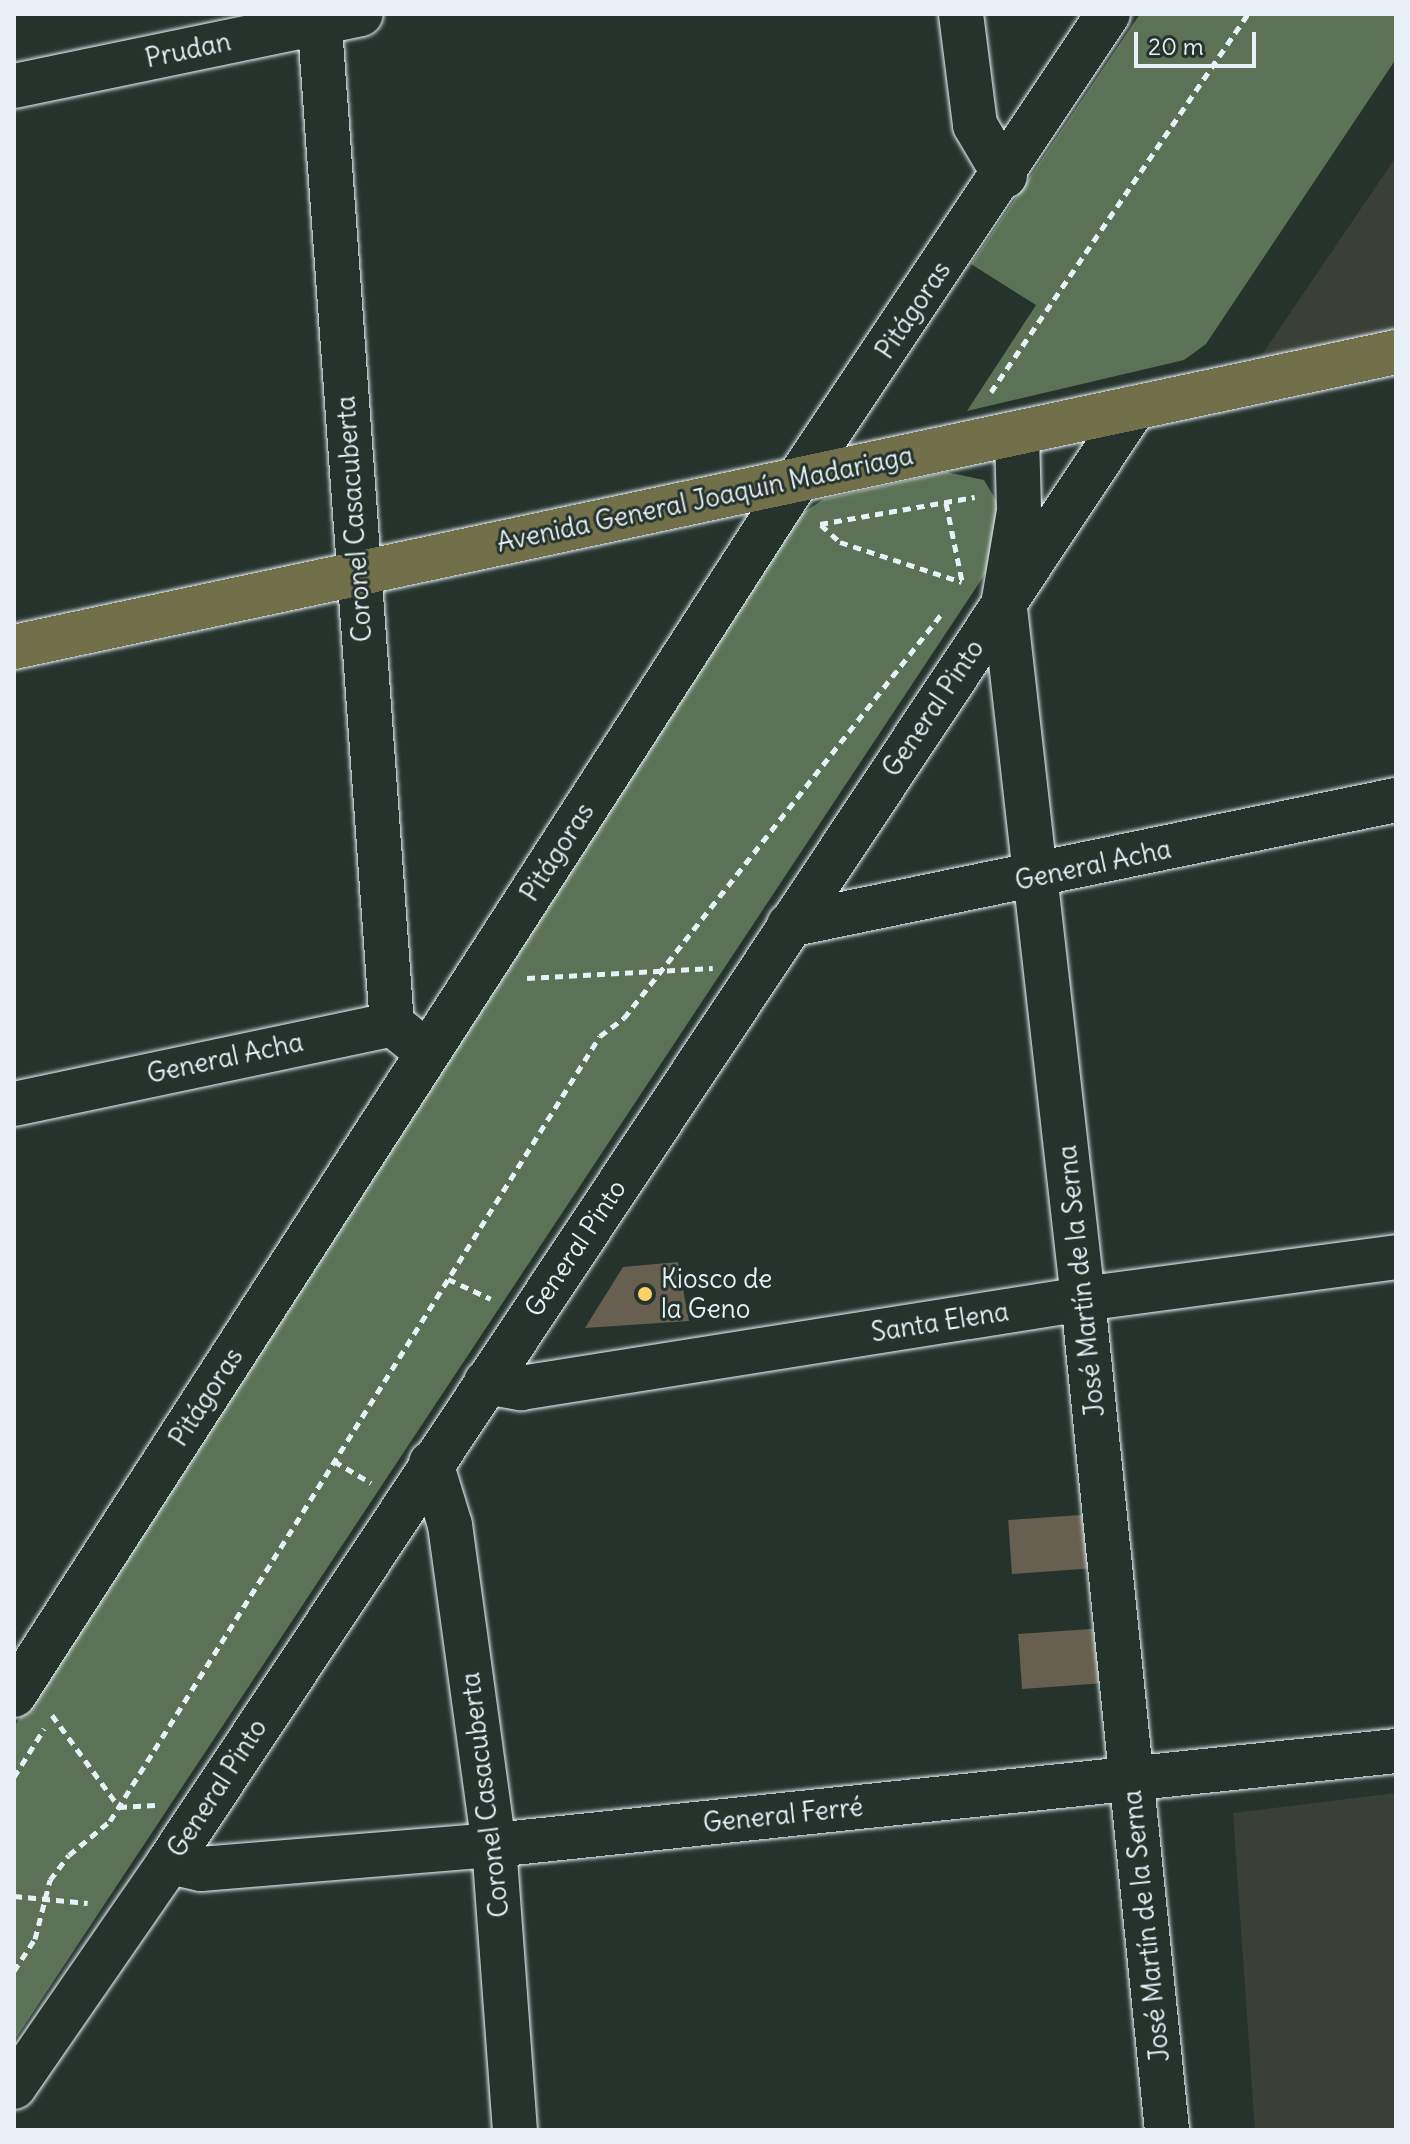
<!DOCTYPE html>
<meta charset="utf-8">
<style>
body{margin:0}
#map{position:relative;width:1410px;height:2144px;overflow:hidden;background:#26332d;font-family:Delius,sans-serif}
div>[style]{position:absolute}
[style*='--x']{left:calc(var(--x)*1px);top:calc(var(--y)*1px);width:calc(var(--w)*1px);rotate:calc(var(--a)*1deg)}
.built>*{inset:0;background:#3a4038}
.green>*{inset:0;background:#5b7256}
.building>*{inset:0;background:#676050;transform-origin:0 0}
.path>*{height:5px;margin-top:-2.5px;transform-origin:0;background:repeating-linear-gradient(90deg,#e8f1f8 0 8px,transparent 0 14px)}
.roads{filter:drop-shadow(0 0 2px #e8f1f8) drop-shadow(0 0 2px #e8f1f8)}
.minor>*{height:44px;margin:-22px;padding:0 22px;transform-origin:22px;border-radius:22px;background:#26332d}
.major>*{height:44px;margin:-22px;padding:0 22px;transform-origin:22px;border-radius:22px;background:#71704a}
.dots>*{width:22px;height:22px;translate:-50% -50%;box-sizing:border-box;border:4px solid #26332d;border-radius:50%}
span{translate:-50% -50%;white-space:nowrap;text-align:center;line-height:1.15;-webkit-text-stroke:6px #26332d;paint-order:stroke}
.street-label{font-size:26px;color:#e8f1f8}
.poi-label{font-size:26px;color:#e8f1f8}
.left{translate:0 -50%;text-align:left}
.frame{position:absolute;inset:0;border:16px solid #e8f1f8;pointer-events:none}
.scale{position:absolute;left:1134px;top:32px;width:122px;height:36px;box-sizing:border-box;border:4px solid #e8f1f8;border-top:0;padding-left:10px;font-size:24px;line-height:28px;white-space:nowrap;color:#e8f1f8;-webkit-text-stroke:6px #26332d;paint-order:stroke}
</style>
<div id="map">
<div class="built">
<div style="clip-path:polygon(1396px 157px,1396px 359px,1238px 390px)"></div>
<div style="clip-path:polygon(1396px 1793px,1396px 2130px,1255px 2130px,1233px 1813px)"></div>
</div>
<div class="green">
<div style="clip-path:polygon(1140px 14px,1396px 14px,1396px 59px,1206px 344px,1184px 360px,967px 411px,1036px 305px,971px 264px)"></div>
<div style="clip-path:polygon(946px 472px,984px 480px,997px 502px,1002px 533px,991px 565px,14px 2041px,14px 1727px,801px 514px,824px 499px)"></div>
</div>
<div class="building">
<div style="clip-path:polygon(678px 1262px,689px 1321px,585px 1328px,623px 1267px)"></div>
<div style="left:1095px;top:1514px;width:54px;height:87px;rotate:86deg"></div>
<div style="left:1105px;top:1628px;width:55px;height:87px;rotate:86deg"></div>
</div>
<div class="path">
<div style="--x:991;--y:392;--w:457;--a:-55.8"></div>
<div style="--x:946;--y:503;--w:80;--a:78.4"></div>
<div style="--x:820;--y:524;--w:157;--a:-9.9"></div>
<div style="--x:821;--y:525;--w:25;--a:42"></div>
<div style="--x:840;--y:542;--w:128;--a:18.2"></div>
<div style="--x:527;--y:978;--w:186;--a:-3.1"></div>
<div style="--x:448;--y:1279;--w:47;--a:24.9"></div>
<div style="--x:334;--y:1461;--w:43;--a:30.7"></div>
<div style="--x:52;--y:1715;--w:114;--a:53.9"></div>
<div style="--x:119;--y:1807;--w:36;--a:-3"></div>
<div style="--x:14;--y:1777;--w:57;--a:-58"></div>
<div style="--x:14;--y:1896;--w:74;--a:5.4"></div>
<div style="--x:14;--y:1971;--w:38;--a:-57"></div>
<div style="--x:35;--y:1939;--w:61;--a:-75.7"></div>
<div style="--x:50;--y:1880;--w:31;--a:-53"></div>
<div style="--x:69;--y:1855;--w:53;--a:-39.7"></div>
<div style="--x:110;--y:1821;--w:925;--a:-58.03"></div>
<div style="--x:600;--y:1036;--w:30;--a:-37"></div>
<div style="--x:624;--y:1018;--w:516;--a:-51.84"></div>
</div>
<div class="roads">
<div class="minor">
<div style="--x:319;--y:14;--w:1013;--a:85.87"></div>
<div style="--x:961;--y:14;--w:112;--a:82.8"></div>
<div style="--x:975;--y:125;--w:59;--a:59.5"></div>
<div style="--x:14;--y:86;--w:354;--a:-11.7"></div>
<div style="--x:1017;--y:434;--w:77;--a:88.5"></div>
<div style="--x:1019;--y:511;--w:90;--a:99.6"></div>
<div style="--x:1004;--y:600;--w:703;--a:83.55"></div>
<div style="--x:1083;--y:1299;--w:835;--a:84.23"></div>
<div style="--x:789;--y:925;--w:620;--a:-11.64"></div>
<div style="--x:14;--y:1104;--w:386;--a:-11.9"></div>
<div style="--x:392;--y:1024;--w:27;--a:39"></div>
<div style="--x:486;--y:1382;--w:36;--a:10"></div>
<div style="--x:521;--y:1388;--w:569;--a:-9"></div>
<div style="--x:1083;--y:1299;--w:316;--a:-7.6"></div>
<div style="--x:431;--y:1463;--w:65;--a:73"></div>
<div style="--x:450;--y:1525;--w:323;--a:82.2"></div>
<div style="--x:494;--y:1845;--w:286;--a:85.8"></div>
<div style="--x:14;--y:1695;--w:1447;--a:-57.19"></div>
<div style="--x:798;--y:479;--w:559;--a:-56.31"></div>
<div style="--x:169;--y:1862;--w:33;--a:12"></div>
<div style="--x:201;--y:1869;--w:294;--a:-4.7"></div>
<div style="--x:494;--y:1845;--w:907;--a:-5.95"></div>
<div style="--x:14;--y:2087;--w:273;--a:-55.4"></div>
<div style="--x:169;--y:1862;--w:1745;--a:-56.43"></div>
</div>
<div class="major">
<div style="--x:14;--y:647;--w:1413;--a:-12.05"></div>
</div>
</div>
<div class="dots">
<div style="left:645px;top:1294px;background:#ffd166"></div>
</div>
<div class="street-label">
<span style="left:188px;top:50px;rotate:-12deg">Prudan</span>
<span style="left:913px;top:310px;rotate:-56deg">Pitágoras</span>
<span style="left:705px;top:499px;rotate:-12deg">Avenida General Joaquín Madariaga</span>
<span style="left:354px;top:519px;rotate:-94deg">Coronel Casacuberta</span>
<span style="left:933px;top:708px;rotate:-56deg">General Pinto</span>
<span style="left:557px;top:852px;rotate:-57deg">Pitágoras</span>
<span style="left:1093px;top:865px;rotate:-12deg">General Acha</span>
<span style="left:225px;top:1058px;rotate:-12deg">General Acha</span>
<span style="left:575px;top:1248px;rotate:-56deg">General Pinto</span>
<span style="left:1081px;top:1281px;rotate:-96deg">José Martín de la Serna</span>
<span style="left:940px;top:1322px;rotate:-9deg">Santa Elena</span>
<span style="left:206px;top:1397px;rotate:-57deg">Pitágoras</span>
<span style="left:217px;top:1788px;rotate:-57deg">General Pinto</span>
<span style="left:485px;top:1795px;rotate:-97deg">Coronel Casacuberta</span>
<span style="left:783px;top:1815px;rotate:-6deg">General Ferré</span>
<span style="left:1146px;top:1926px;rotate:-96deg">José Martín de la Serna</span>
</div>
<div class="poi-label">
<span class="left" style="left:661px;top:1294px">Kiosco de<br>la Geno</span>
</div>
<div class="frame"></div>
<div class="scale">20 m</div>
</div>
